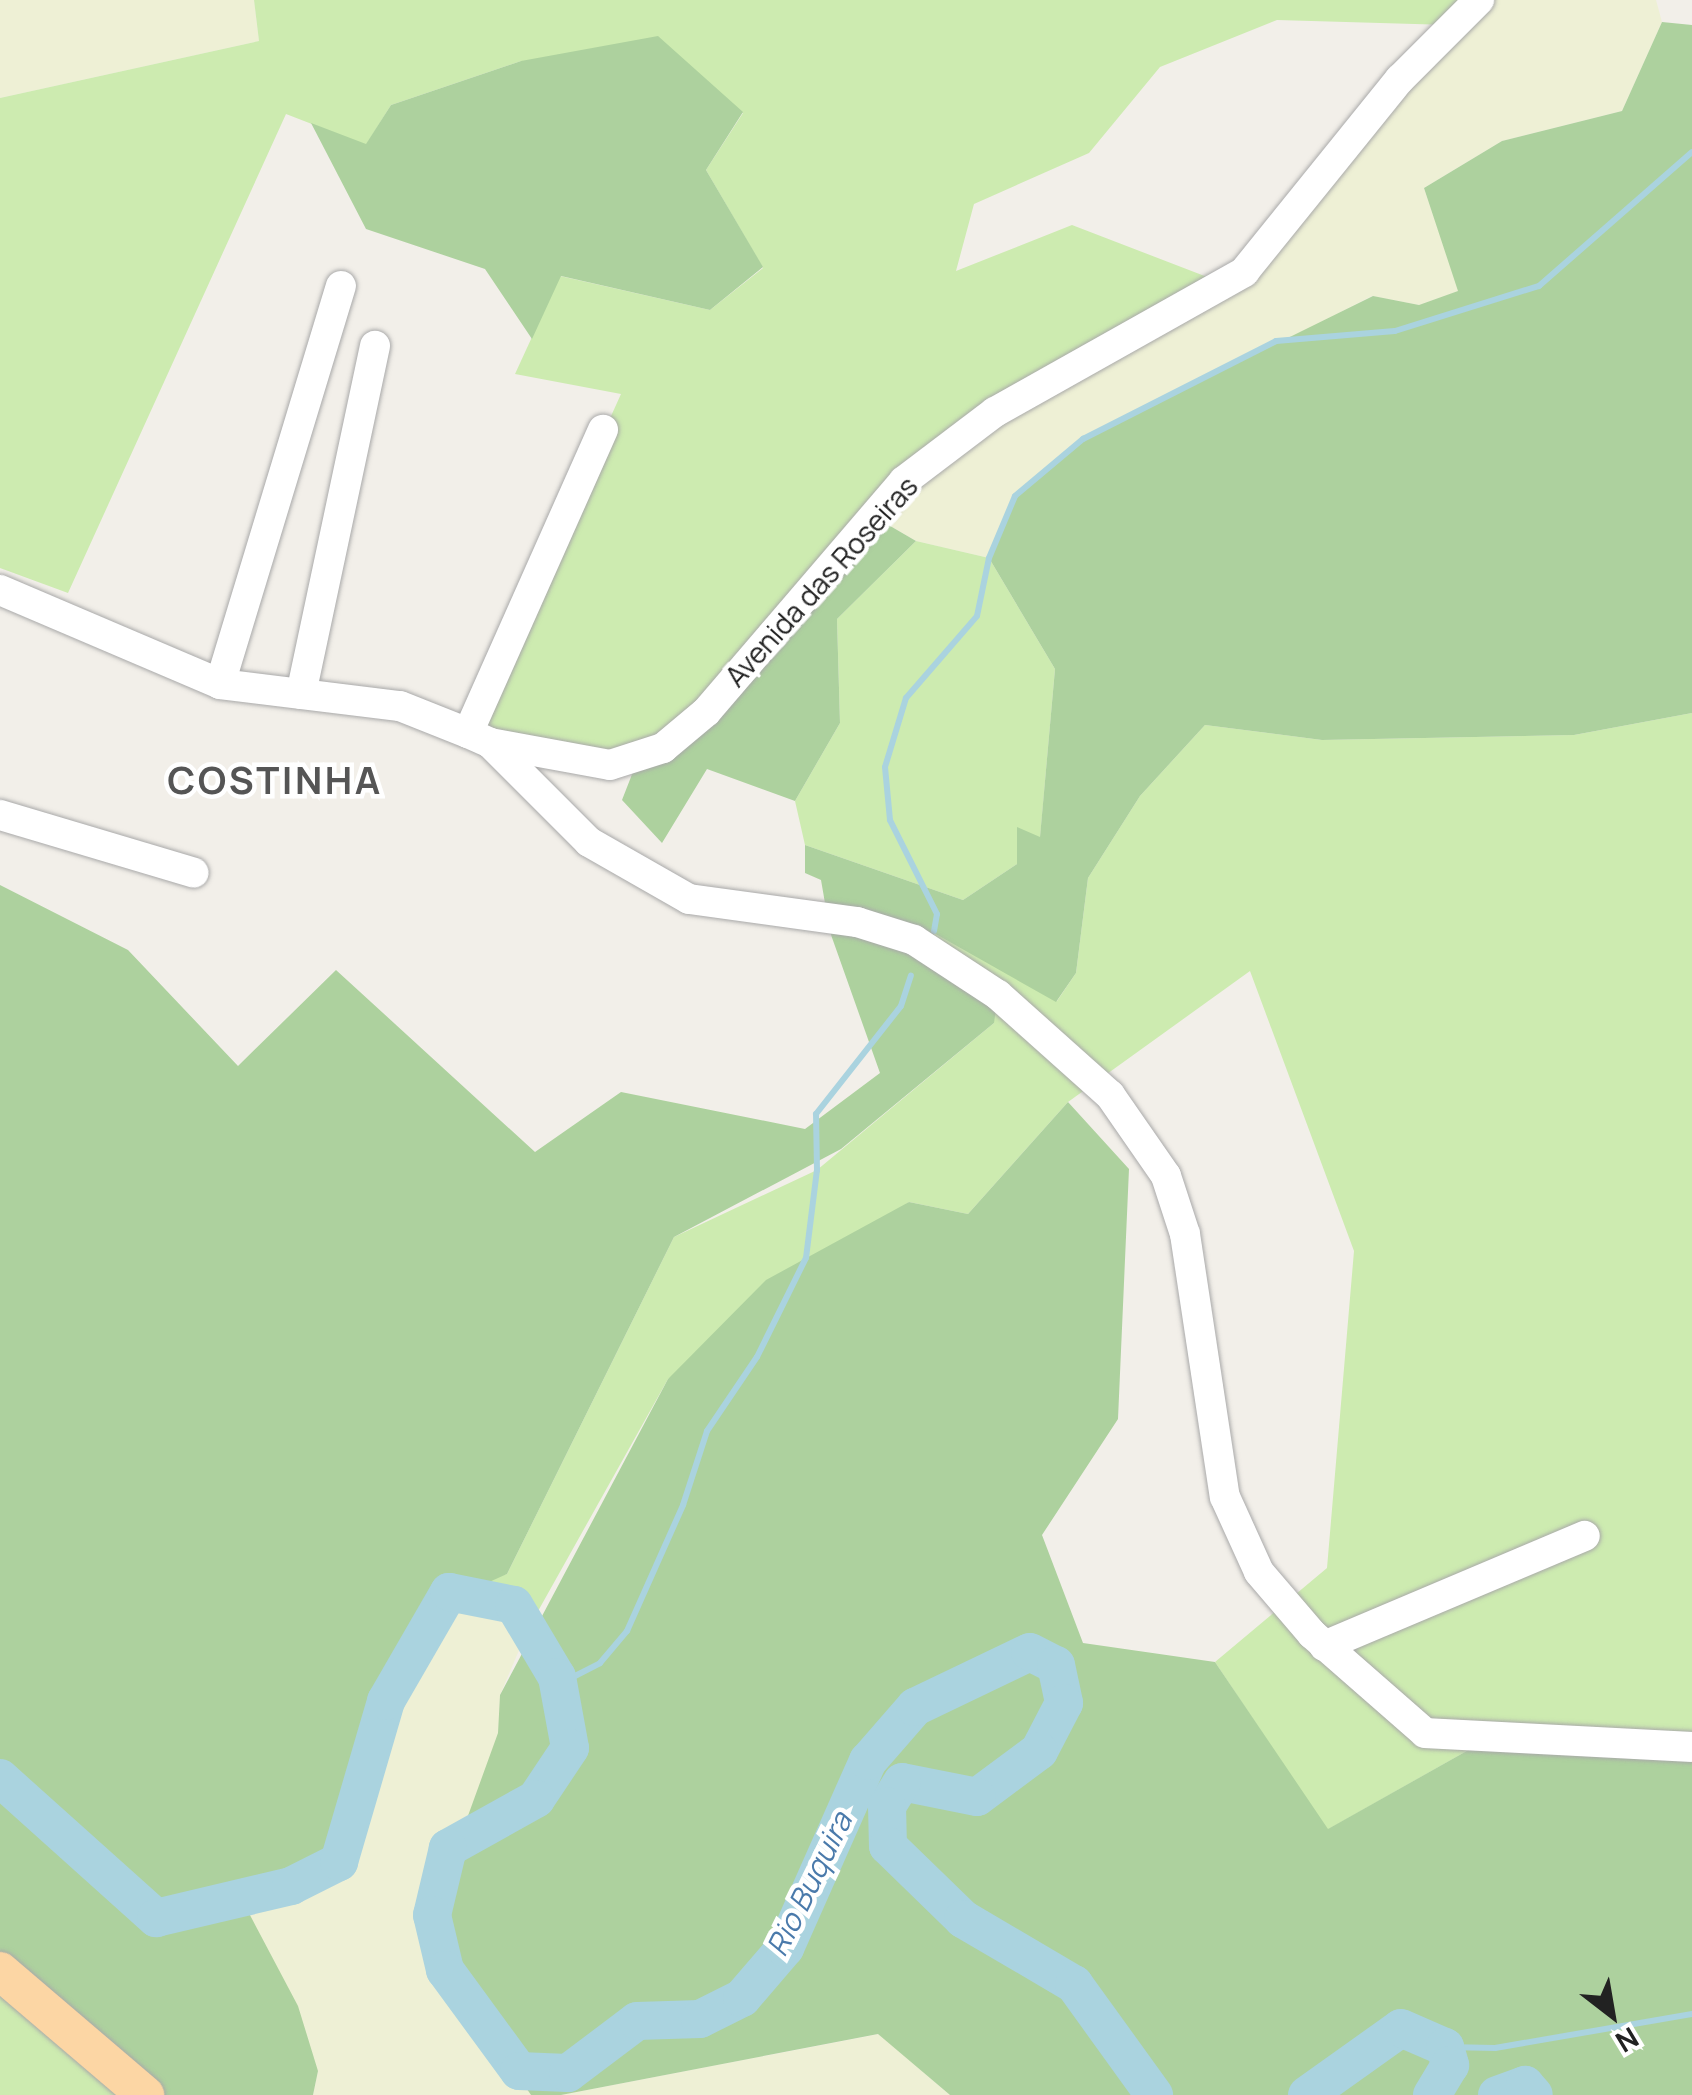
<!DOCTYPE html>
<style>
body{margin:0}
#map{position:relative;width:1692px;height:2095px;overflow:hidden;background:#f2efe9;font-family:Manrope,sans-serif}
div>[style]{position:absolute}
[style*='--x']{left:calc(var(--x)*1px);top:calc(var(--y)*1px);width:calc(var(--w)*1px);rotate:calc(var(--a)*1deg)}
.farmland>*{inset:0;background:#eef0d5}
.grass>*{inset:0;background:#cdebb0}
.forest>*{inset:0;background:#add19e}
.stream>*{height:6px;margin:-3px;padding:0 3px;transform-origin:3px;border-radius:3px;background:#aad3df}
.river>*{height:38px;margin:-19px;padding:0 19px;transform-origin:19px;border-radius:19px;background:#aad3df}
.roads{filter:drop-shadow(0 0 2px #a9a9a9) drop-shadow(0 0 2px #a9a9a9)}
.minor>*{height:30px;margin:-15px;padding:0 15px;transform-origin:15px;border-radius:15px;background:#fff}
.major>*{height:38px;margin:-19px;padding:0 19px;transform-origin:19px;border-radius:19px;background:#fcd6a4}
span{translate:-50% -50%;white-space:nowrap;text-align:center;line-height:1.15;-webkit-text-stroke:9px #fff;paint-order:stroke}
.street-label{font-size:28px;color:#222}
.water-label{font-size:30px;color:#4a7aab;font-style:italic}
.district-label{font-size:38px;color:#555;font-weight:700;letter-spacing:2.5px}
.north{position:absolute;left:1562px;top:1965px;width:100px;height:100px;-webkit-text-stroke:8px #fff;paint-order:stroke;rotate:149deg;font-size:28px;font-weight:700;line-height:40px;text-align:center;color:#222}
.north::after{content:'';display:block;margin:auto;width:35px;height:45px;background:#222;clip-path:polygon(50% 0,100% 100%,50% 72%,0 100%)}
</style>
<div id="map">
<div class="farmland">
<div style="clip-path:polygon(0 0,254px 0,259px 41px,0 98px)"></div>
<div style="clip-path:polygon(1479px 0,1656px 0,1662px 22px,1622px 111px,1502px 141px,1424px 188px,1459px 291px,1419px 305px,1372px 296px,1177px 396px,1015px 496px,989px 558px,916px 541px,873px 516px,904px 481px,1228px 285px)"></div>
<div style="clip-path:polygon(449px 1592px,514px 1605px,528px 1629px,500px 1695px,499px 1733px,445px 1970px,531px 2095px,313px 2095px,318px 2071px,240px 1898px,291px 1886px,339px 1862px,386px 1701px)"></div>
<div style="clip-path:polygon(879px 2034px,950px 2095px,561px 2095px)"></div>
</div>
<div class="grass">
<div style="clip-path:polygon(254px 0,1479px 0,1449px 25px,1277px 20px,1160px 67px,1089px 153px,974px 204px,956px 271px,1072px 225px,1228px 285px,904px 481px,706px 712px,638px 759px,468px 733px,621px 394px,515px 374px,560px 276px,710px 310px,763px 268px,706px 170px,743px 113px,521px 61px,391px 105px,366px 145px,286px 114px,68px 593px,0 568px,0 98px,259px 41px)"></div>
<div style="clip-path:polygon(916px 541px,989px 558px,1055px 669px,1040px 838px,1017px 864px,963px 900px,805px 845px,795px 801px,840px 723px,837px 619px)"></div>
<div style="clip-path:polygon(1692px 713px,1692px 1749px,1488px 1739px,1327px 1830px,1215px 1662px,1327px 1568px,1354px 1251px,1250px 971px,1068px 1102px,968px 1214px,909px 1202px,668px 1379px,528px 1629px,514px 1605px,449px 1592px,507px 1574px,674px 1237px,817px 1170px,994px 1023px,936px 955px,934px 931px,1057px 1001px,1076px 973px,1088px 878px,1140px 796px,1205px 725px,1322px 740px,1574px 735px)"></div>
<div style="clip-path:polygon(0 1963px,145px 2095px,0 2095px)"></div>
</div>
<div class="forest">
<div style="clip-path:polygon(1662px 22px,1692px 25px,1692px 713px,1574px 735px,1322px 740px,1205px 725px,1140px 796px,1088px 878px,1076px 973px,1056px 1002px,934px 933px,937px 955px,998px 995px,994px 1023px,841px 1149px,674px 1237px,507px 1574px,442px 1603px,386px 1701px,339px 1862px,241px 1898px,298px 2006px,318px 2071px,313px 2095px,145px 2095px,0 1961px,0 885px,128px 950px,238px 1066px,336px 970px,535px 1152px,621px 1092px,805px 1129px,880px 1073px,830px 932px,821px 880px,805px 873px,805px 845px,963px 900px,1017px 864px,1017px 827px,1040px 837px,1055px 669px,989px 558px,1015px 496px,1083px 439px,1373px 296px,1419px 305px,1458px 291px,1424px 188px,1502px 141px,1622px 111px)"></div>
<div style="clip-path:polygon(658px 36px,743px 112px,706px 170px,763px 267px,710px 310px,561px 276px,532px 339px,485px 269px,366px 229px,311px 123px,366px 144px,391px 105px,521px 61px)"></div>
<div style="clip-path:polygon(873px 516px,916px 541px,837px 619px,840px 723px,795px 801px,707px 769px,662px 843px,622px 800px,638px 759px,663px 748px)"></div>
<div style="clip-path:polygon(1068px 1102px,1129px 1169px,1118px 1419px,1042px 1535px,1083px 1643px,1215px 1662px,1328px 1829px,1488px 1739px,1692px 1749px,1692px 2095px,950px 2095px,878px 2034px,561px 2095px,531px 2095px,445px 1970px,432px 1915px,498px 1733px,500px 1695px,668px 1379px,766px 1280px,909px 1202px,968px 1214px)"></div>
</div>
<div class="stream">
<div style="--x:934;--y:931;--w:17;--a:-80"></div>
<div style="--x:937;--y:914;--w:105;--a:-116.6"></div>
<div style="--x:890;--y:820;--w:53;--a:-95.4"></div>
<div style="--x:885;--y:767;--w:72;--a:-73.1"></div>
<div style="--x:906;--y:698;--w:108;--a:-49.1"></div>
<div style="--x:977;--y:616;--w:59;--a:-78.3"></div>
<div style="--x:989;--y:558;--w:67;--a:-67.2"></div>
<div style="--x:1015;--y:496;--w:89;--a:-40"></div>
<div style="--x:1083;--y:439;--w:216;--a:-26.9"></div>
<div style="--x:1276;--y:341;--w:119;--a:-4.8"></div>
<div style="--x:1395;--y:331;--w:151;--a:-17.4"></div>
<div style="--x:1539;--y:286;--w:203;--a:-41.2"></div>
<div style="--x:557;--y:1677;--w:16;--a:0"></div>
<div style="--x:573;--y:1677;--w:30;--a:-27"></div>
<div style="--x:600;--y:1663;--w:42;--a:-49.8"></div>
<div style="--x:627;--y:1631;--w:138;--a:-66"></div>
<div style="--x:683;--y:1505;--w:78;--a:-72"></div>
<div style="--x:707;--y:1431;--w:89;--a:-56"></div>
<div style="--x:757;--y:1357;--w:110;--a:-63.7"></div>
<div style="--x:806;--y:1258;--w:89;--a:-82.9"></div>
<div style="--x:817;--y:1170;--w:56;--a:-91"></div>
<div style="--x:816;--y:1114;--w:137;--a:-51.8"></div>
<div style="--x:901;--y:1006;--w:32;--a:-72"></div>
<div style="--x:1445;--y:2047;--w:50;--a:1.1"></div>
<div style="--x:1495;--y:2048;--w:200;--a:-9.8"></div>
</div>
<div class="river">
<div style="--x:0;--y:1778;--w:210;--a:41.9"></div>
<div style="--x:156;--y:1918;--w:139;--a:-13.3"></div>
<div style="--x:291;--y:1886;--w:54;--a:-26.6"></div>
<div style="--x:339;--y:1862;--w:168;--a:-73.7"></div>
<div style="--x:386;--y:1701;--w:126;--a:-60"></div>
<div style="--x:449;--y:1592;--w:66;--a:11.3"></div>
<div style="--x:514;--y:1605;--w:84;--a:59.2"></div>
<div style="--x:557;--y:1677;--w:72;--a:79.6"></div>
<div style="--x:570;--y:1748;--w:61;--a:123.7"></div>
<div style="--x:536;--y:1799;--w:101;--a:150.9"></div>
<div style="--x:448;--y:1848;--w:69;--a:103.4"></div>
<div style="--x:432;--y:1915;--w:57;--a:76.7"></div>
<div style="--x:445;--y:1970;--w:125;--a:53.8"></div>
<div style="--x:519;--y:2071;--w:49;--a:2.3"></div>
<div style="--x:568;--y:2073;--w:86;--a:-37"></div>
<div style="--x:637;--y:2021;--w:63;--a:-1.8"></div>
<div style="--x:700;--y:2019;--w:47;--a:-26.6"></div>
<div style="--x:742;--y:1998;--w:66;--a:-49.3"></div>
<div style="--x:785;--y:1948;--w:205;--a:-66.1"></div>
<div style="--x:868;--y:1761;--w:72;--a:-49"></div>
<div style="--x:915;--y:1707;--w:127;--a:-25.6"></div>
<div style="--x:1030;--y:1652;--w:29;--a:27"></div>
<div style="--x:1056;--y:1665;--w:39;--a:78"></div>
<div style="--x:1064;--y:1703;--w:54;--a:117.5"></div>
<div style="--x:1039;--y:1751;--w:77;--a:143.4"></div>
<div style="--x:977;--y:1797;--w:76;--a:-168.7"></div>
<div style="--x:902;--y:1782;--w:28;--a:122"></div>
<div style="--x:887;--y:1806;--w:40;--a:88.6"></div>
<div style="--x:888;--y:1846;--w:105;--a:44.2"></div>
<div style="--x:963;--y:1919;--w:129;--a:30.4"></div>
<div style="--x:1074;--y:1984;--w:137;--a:54.2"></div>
<div style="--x:1307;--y:2095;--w:115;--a:-35.5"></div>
<div style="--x:1401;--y:2028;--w:48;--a:23.4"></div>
<div style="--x:1445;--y:2047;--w:19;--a:74"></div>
<div style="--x:1450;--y:2065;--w:35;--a:121"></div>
<div style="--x:1497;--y:2095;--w:30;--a:-20"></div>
<div style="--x:1525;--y:2085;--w:13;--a:48"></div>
</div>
<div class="roads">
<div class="minor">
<div style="--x:0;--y:590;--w:239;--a:23.1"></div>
<div style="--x:220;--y:684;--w:181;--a:7"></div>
<div style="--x:400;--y:706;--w:73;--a:21.7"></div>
<div style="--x:468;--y:733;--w:24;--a:24"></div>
<div style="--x:490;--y:743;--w:140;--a:45"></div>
<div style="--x:589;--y:842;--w:115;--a:29.7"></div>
<div style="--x:689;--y:899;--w:170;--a:7.8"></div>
<div style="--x:857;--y:922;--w:60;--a:17.5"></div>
<div style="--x:914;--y:940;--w:100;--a:33.2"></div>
<div style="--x:998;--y:995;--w:150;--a:41.8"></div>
<div style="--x:1110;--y:1095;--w:98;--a:55.3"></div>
<div style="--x:1166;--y:1176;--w:61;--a:71.9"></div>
<div style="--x:1185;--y:1234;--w:266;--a:81.4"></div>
<div style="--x:1225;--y:1497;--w:82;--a:65.6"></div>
<div style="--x:1259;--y:1572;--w:82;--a:49.5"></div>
<div style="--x:1312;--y:1634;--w:150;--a:41.2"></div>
<div style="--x:1425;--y:1733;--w:267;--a:3"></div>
<div style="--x:220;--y:684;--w:416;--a:-73.1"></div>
<div style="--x:301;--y:694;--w:356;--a:-78"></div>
<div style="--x:468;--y:733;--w:332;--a:-66"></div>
<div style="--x:490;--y:743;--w:122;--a:10.4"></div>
<div style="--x:610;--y:765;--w:56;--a:-17.8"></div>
<div style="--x:663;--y:748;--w:56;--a:-39.9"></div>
<div style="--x:706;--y:712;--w:304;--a:-49.4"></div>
<div style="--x:904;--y:481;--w:114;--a:-37.2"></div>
<div style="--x:995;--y:412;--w:286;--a:-29.3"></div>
<div style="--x:1244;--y:272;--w:248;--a:-51.1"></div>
<div style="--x:1400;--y:79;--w:112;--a:-45"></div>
<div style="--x:0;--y:815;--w:202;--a:16.6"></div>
<div style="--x:1324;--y:1646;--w:283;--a:-22.9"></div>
</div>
<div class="major">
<div style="--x:0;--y:1971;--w:191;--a:40.5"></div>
</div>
</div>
<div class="street-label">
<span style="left:821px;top:581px;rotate:-48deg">Avenida das Roseiras</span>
</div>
<div class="water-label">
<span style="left:809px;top:1884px;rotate:-64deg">Rio Buquira</span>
</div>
<div class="district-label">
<span style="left:275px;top:780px">COSTINHA</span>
</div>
<div class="north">N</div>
</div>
